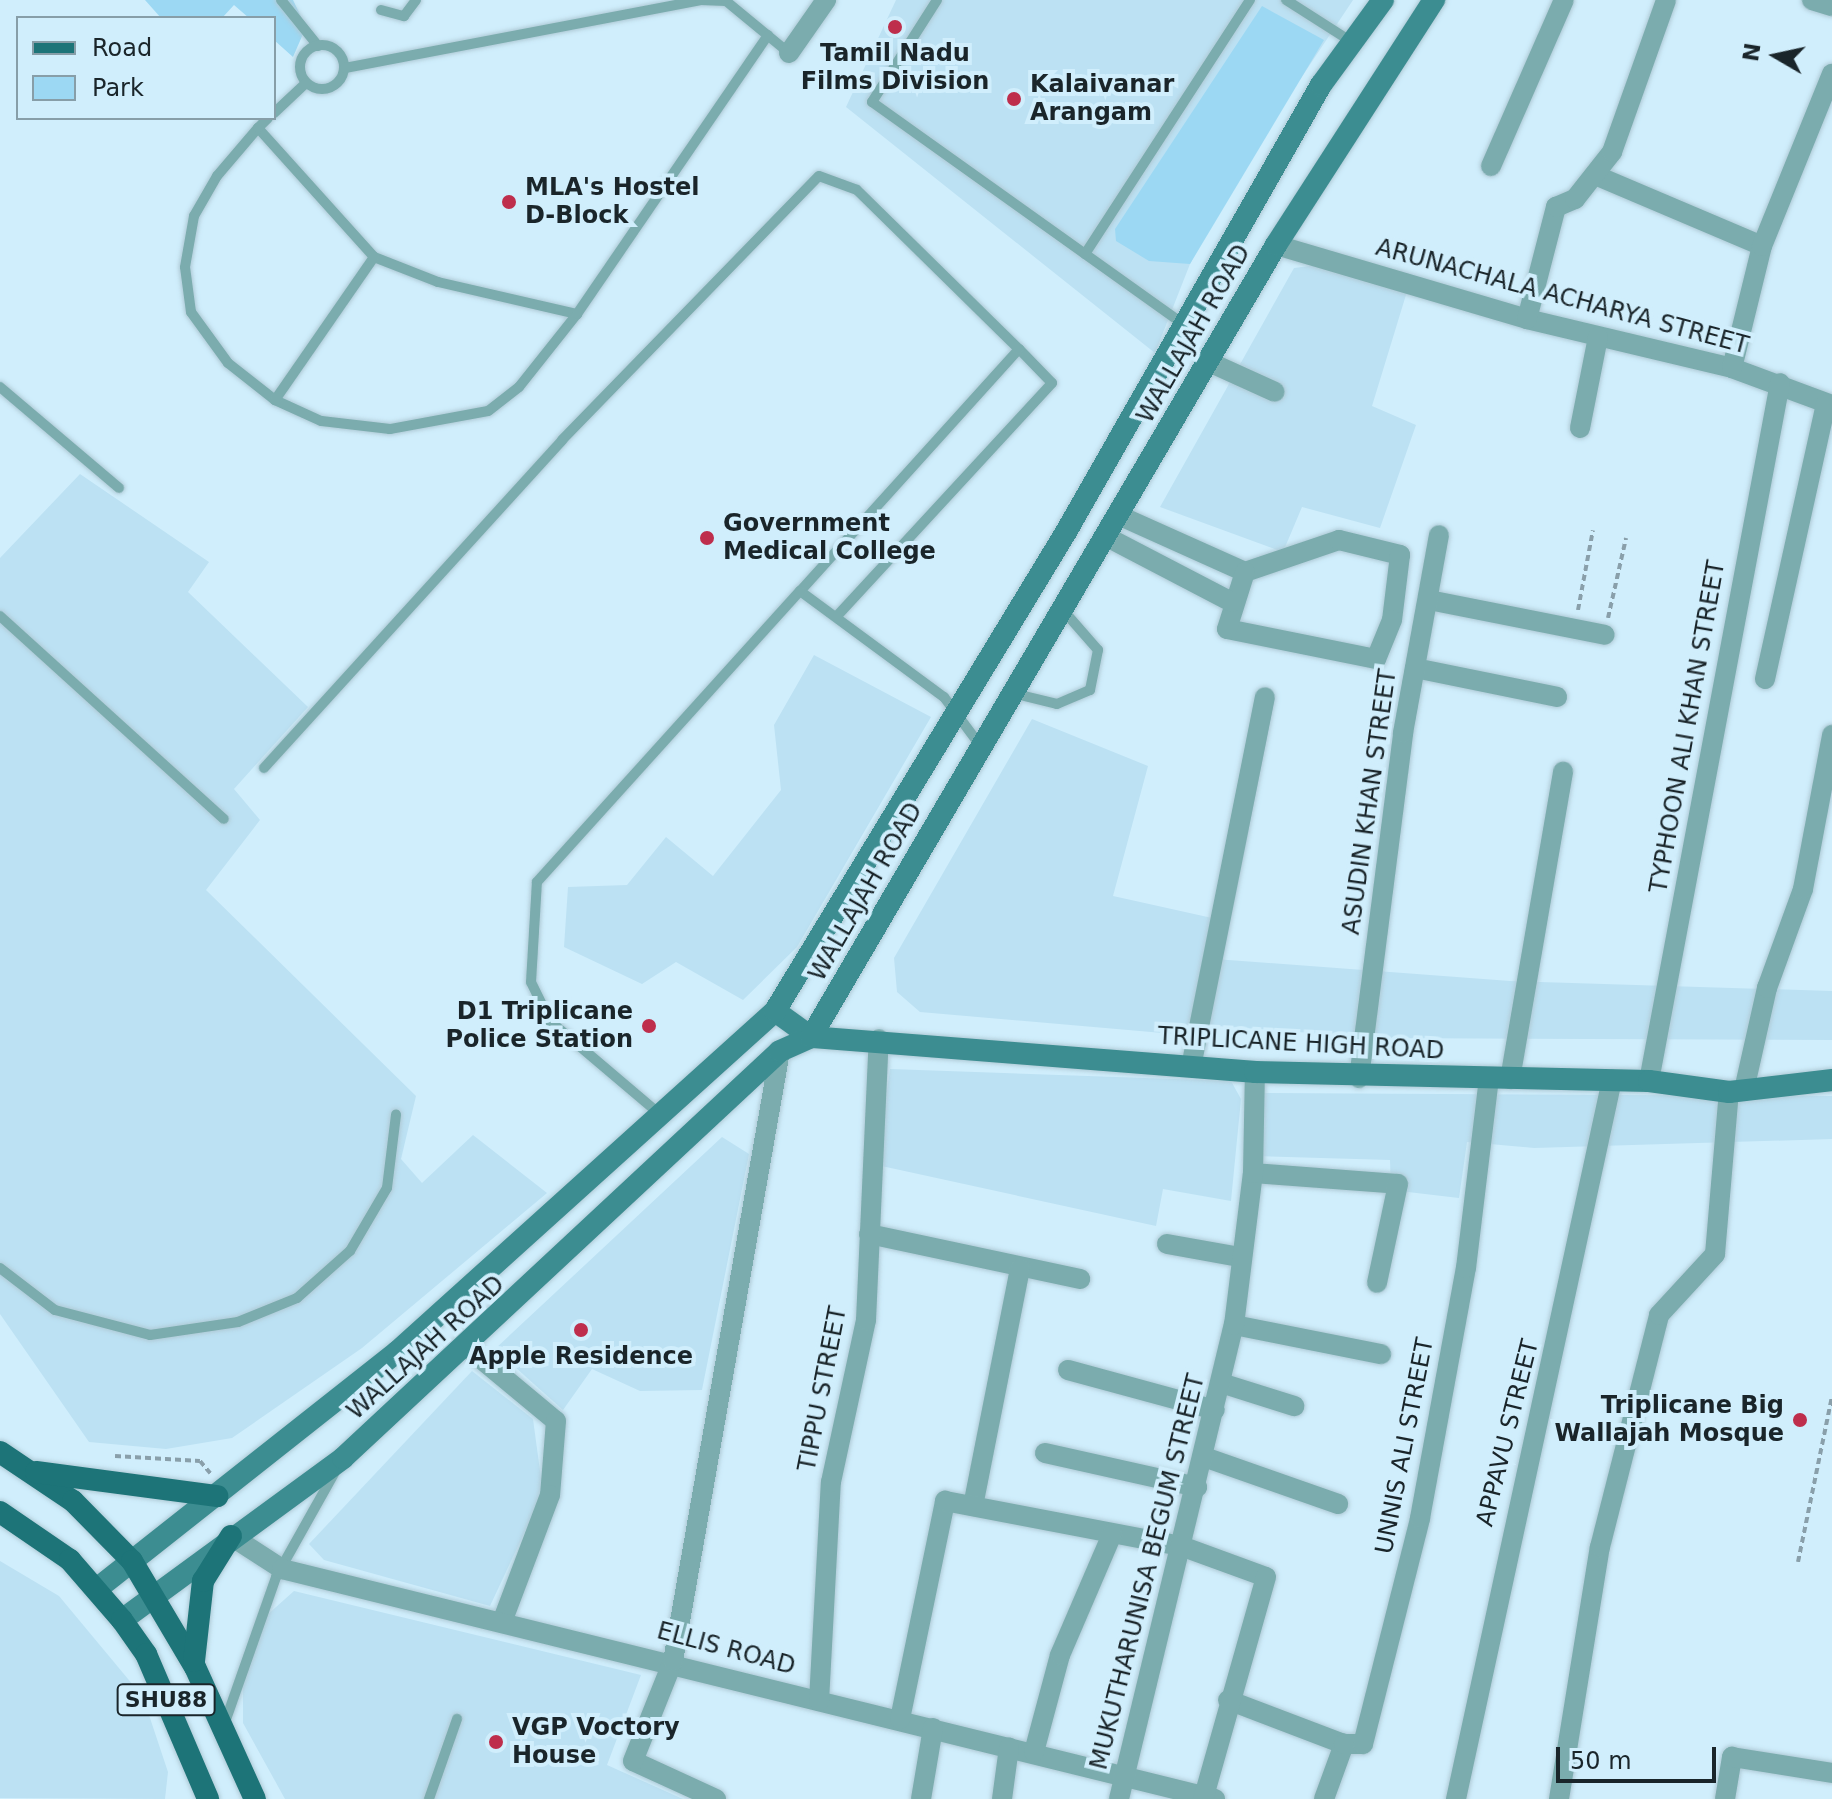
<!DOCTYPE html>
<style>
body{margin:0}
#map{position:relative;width:1832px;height:1799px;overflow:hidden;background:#d0eefc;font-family:"DejaVu Sans",sans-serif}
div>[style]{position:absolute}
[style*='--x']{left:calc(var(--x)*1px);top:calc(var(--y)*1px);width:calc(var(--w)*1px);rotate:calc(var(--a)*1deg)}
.built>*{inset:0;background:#bce1f3}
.green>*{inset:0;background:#9cd8f3}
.path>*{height:4px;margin-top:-2px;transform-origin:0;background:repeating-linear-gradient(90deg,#899faa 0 6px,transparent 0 10px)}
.roads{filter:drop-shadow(0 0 2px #afcad6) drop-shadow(0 0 2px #afcad6)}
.service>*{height:10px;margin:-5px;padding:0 5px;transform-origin:5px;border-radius:5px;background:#7bacae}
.service>.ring{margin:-5px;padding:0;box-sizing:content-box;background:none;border:10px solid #7bacae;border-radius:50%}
.minor>*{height:20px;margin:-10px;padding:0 10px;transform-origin:10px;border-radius:10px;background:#7bacae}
.secondary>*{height:22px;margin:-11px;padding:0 11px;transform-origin:11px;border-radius:11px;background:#3c8d91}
.primary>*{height:22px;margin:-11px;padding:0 11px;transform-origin:11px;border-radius:11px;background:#1d7478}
.dots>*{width:22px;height:22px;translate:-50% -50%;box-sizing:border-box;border:4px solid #d0eefc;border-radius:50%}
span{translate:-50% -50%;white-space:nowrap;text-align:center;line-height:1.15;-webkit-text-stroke:8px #d0eefc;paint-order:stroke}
.shield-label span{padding:2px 6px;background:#d0eefc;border:2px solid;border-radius:6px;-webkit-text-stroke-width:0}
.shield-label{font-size:22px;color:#1a252a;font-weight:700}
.poi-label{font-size:24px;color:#1a252a;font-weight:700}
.left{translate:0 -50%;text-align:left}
.right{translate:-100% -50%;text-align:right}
.street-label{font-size:24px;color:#1a252a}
.legend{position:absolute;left:16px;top:16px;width:260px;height:104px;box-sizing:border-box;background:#d0eefc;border:2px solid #879ea8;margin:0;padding:10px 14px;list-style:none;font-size:24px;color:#1a252a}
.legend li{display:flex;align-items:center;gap:16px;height:40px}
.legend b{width:40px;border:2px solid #879ea8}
.north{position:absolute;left:1736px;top:16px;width:80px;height:80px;-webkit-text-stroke:6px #d0eefc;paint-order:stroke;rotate:279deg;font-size:22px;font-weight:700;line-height:32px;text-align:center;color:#1a252a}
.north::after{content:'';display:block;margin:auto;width:28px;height:36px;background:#1a252a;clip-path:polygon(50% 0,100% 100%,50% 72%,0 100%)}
.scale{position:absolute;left:1556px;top:1747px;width:160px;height:36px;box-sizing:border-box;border:4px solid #1a252a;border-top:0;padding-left:10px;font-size:24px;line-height:28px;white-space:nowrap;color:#1a252a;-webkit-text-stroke:6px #d0eefc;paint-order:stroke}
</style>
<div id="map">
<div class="built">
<div style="clip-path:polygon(896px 0,1353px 0,1243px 165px,1190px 264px,1155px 353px,846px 107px)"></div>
<div style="clip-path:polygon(1318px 265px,1409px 285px,1372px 406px,1416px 425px,1380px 528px,1302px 507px,1283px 552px,1160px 507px,1294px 268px)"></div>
<div style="clip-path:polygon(80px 474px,209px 562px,188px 592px,308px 707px,234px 789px,260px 820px,206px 890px,416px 1096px,401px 1159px,422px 1183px,473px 1135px,547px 1193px,362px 1348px,232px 1438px,166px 1449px,89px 1442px,0 1314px,0 558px)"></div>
<div style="clip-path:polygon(814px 655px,931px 717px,797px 947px,743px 1000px,676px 962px,642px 984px,564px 947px,568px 887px,627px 885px,666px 837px,713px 876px,781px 790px,774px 725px)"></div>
<div style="clip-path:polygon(1032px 719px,1148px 766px,1113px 896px,1221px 920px,1197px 1036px,920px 1012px,897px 992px,894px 958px)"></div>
<div style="clip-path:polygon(1215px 959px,1510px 981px,1832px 991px,1832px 1040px,1380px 1038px,1203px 1025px)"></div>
<div style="clip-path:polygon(890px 1069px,1231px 1081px,1241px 1099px,1231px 1201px,1163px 1189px,1156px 1226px,877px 1165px)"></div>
<div style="clip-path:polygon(1259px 1093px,1832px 1096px,1832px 1139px,1534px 1148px,1467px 1142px,1459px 1198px,1391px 1190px,1390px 1160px,1255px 1156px)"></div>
<div style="clip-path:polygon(722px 1137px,749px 1154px,702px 1390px,640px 1391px,592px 1369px,563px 1410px,495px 1349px)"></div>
<div style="clip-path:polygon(472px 1371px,533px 1419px,543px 1493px,490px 1606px,324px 1560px,309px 1544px)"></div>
<div style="clip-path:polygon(0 1561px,59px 1596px,143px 1697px,168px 1772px,165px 1799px,0 1798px)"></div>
<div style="clip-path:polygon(294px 1591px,641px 1675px,607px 1765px,683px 1799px,285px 1799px,243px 1723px,243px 1677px,257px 1624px)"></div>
</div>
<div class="green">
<div style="clip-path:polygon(145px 0,293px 0,306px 27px,293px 57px,274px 40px,274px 18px,249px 18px,234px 5px,222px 18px,161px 18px)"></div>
<div style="clip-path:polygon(1262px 6px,1324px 40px,1190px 264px,1149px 261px,1116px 241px,1115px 229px)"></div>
</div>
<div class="path">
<div style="--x:1578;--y:610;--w:81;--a:-79.4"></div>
<div style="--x:1608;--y:618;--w:82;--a:-77.3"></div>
<div style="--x:115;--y:1456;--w:85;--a:3.4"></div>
<div style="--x:200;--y:1461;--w:16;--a:50"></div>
<div style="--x:1798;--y:1562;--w:169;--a:-78.4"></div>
</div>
<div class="roads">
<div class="service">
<div style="--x:281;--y:0;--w:59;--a:51.2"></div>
<div style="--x:937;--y:0;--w:121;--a:122.5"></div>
<div style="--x:872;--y:102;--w:382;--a:35.5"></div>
<div style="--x:1286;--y:0;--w:78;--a:32.5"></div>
<div style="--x:381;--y:10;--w:24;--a:15"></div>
<div style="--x:404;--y:16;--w:20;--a:-53"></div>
<div class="ring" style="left:300px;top:45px;width:34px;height:34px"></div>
<div style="--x:345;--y:68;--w:361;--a:-10.8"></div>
<div style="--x:700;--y:0;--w:26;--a:2"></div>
<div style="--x:726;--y:1;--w:82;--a:39.5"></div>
<div style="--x:274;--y:113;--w:44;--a:-43.2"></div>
<div style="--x:258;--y:128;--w:173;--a:48"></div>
<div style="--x:374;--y:257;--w:69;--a:21.3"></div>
<div style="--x:438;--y:282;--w:143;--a:13"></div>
<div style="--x:577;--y:314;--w:93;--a:128.5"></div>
<div style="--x:519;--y:387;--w:39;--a:142"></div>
<div style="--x:488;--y:411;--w:100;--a:169.6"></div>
<div style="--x:390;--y:429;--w:69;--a:-173.4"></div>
<div style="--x:321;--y:421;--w:51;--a:-155.5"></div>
<div style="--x:275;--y:400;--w:60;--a:-141.8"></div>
<div style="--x:228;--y:363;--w:63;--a:-126"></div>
<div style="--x:191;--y:312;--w:45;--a:-97.6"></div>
<div style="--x:185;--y:267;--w:52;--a:-80"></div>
<div style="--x:194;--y:216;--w:46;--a:-60.1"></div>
<div style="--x:217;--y:176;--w:63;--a:-49.5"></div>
<div style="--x:258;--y:128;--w:14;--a:-45"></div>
<div style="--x:1085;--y:254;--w:303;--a:-57"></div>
<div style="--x:577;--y:314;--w:338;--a:-55.6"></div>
<div style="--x:0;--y:387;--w:156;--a:40.3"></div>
<div style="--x:275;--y:400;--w:174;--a:-55.3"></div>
<div style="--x:0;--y:616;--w:302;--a:42.2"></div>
<div style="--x:837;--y:616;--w:317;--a:-47.3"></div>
<div style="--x:1052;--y:383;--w:47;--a:-134.1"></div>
<div style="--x:1019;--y:349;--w:326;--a:132.1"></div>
<div style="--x:800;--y:591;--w:179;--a:36.4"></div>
<div style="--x:944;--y:697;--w:64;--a:53.3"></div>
<div style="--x:1012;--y:693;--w:46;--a:13.7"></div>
<div style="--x:1057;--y:704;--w:36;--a:-23"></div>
<div style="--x:1090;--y:690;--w:41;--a:-78.7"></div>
<div style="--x:1098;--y:650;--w:53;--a:-131.2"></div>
<div style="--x:264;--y:768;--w:443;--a:-47.7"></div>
<div style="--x:562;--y:440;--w:368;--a:-45.8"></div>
<div style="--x:819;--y:176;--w:40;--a:20.2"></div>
<div style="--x:857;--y:190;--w:227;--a:44.5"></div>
<div style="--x:656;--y:1111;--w:139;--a:-139.7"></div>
<div style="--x:550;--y:1021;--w:43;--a:-116"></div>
<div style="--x:531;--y:982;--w:100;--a:-86.6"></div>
<div style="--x:537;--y:882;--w:392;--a:-47.9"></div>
<div style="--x:0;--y:1268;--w:69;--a:37.4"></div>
<div style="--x:55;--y:1310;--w:98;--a:14.7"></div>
<div style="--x:150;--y:1335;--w:89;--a:-8.4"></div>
<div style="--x:238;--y:1322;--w:64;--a:-22.1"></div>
<div style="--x:297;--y:1298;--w:71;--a:-41.6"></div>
<div style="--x:350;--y:1251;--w:73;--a:-59.6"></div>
<div style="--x:387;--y:1188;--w:74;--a:-83"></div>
<div style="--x:224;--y:1725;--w:157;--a:-70.6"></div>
<div style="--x:276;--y:1577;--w:123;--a:-60.7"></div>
<div style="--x:429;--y:1799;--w:85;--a:-70.7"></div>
</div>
<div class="minor">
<div style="--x:1812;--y:0;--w:21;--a:17"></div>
<div style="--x:789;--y:53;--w:65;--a:-55.1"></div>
<div style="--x:1491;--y:166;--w:181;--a:-66.3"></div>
<div style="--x:1595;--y:175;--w:181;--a:23"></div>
<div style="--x:1276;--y:245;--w:262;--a:16.4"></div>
<div style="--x:1527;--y:319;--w:211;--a:13.4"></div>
<div style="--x:1732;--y:368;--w:107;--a:20.3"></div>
<div style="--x:1527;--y:319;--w:116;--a:-75.5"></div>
<div style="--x:1556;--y:207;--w:21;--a:-23"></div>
<div style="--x:1575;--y:199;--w:60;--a:-51.8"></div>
<div style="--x:1612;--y:152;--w:161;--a:-70.4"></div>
<div style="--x:1209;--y:362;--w:72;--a:24.4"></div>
<div style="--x:1732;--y:368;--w:126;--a:-76.2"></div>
<div style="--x:1762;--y:246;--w:186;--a:-67.9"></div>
<div style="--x:1580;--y:428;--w:93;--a:-78.8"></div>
<div style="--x:1118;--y:515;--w:139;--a:24.2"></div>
<div style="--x:1245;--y:572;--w:99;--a:-18.8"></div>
<div style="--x:1339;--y:540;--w:63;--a:13.8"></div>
<div style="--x:1400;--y:555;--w:65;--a:97"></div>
<div style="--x:1392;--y:620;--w:42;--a:112.3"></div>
<div style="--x:1376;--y:659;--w:152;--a:-168.6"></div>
<div style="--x:1227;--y:629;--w:60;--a:-72.5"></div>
<div style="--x:1105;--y:536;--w:143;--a:27.5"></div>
<div style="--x:1429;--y:600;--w:179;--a:11.2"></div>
<div style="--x:1415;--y:668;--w:145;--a:11.5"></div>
<div style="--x:1765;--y:679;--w:282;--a:-77.5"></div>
<div style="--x:1191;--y:1067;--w:377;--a:-78.7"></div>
<div style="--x:1359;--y:1078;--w:348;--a:-82.7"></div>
<div style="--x:1403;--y:733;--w:201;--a:-79.7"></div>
<div style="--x:1510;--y:1079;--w:312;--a:-80.2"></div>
<div style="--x:1649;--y:1081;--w:710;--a:-79.37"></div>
<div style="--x:1744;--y:1090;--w:105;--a:-77.3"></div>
<div style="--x:1767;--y:988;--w:105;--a:-70"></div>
<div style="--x:1803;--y:889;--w:157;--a:-79.3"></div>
<div style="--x:1253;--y:1173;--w:145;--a:4.3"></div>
<div style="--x:1398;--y:1184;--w:101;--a:102"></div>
<div style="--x:869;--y:1234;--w:216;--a:12"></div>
<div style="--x:1167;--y:1244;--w:73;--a:10.2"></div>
<div style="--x:1234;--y:1325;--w:150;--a:11.2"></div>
<div style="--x:468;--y:1348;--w:114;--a:39.7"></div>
<div style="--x:556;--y:1421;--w:74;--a:94.6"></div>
<div style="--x:550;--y:1495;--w:136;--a:110.7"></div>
<div style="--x:1068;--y:1370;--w:152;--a:15.2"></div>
<div style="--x:1221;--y:1383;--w:77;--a:17.5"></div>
<div style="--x:1045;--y:1453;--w:156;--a:12.6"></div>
<div style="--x:1207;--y:1458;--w:139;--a:19.3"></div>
<div style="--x:973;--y:1506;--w:242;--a:-78.8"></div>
<div style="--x:231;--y:1536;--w:61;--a:32.9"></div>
<div style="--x:282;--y:1569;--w:961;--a:13.85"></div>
<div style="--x:1228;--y:1700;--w:124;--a:20.8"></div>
<div style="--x:819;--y:1701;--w:219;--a:-86.9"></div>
<div style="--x:831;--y:1482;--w:166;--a:-77.8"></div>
<div style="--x:866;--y:1320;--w:281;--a:-87.4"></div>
<div style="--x:900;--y:1719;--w:223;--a:-78.3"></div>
<div style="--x:945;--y:1501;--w:240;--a:10.8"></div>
<div style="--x:1181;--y:1546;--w:90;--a:20"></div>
<div style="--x:1266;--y:1577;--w:231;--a:105.8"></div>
<div style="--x:1034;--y:1752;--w:100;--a:-75"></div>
<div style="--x:1060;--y:1655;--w:132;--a:-66.7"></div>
<div style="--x:716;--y:1799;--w:91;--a:-155.4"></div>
<div style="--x:633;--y:1761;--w:108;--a:-68.2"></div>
<div style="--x:673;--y:1661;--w:619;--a:-80.05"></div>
<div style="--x:921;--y:1799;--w:72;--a:-80.4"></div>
<div style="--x:1002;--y:1799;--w:52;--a:-82.3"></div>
<div style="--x:1119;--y:1799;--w:488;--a:-76.4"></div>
<div style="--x:1234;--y:1325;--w:153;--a:-82.9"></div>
<div style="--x:1253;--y:1173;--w:101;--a:-88.9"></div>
<div style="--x:1324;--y:1799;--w:59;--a:-70"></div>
<div style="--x:1344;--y:1744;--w:19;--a:0"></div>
<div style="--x:1363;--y:1744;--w:233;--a:-75.8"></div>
<div style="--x:1420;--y:1518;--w:254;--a:-79.6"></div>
<div style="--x:1466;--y:1268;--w:192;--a:-83.1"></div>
<div style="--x:1456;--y:1799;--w:736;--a:-77.76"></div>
<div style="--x:1559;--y:1799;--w:255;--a:-80.8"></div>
<div style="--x:1600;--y:1547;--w:239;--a:-75.7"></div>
<div style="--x:1659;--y:1315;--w:83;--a:-47.4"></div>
<div style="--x:1715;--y:1254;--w:163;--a:-85.1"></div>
<div style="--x:1725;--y:1799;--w:43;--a:-80.5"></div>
<div style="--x:1732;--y:1757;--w:101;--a:9.1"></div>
</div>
<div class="secondary">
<div style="--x:775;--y:1011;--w:44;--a:35.8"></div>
<div style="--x:811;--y:1037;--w:445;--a:4.5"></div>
<div style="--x:1255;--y:1072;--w:394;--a:1.3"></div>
<div style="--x:1649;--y:1081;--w:81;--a:7.8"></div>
<div style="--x:1729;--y:1092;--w:104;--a:-6.6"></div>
<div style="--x:98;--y:1588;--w:381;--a:-38.3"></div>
<div style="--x:397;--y:1352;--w:509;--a:-42.05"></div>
<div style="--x:775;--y:1011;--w:560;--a:-58.72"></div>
<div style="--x:1066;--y:532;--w:515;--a:-60.3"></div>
<div style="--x:1321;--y:85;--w:105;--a:-53.9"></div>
<div style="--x:122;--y:1620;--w:274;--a:-36.2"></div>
<div style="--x:343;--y:1458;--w:597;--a:-42.96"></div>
<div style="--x:780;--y:1051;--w:34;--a:-24"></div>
<div style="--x:811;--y:1037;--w:918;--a:-59.58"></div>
<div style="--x:1276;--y:245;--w:292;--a:-57.2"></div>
</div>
<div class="primary">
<div style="--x:0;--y:1452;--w:88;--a:33.9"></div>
<div style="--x:73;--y:1501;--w:84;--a:45.5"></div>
<div style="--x:132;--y:1561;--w:123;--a:59.3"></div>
<div style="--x:195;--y:1667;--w:145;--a:65.6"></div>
<div style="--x:36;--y:1472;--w:183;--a:7.6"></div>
<div style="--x:0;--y:1512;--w:85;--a:34.4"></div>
<div style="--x:70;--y:1560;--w:79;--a:49.1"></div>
<div style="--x:122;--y:1620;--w:42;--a:54.8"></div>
<div style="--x:146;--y:1654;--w:158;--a:66.8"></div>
<div style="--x:194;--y:1661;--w:81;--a:-83.6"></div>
<div style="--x:203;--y:1581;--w:53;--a:-58.1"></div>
</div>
</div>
<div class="dots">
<div style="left:895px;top:27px;background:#be2e4c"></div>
<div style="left:1014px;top:99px;background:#be2e4c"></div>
<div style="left:509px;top:202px;background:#be2e4c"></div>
<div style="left:707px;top:538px;background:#be2e4c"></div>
<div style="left:649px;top:1026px;background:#be2e4c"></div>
<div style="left:581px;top:1330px;background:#be2e4c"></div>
<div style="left:1800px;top:1420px;background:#be2e4c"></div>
<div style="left:496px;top:1742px;background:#be2e4c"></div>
</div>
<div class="shield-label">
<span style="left:166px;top:1700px">SHU88</span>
</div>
<div class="poi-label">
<span style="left:895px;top:68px">Tamil Nadu<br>Films Division</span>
<span class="left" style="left:1030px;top:99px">Kalaivanar<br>Arangam</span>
<span class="left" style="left:525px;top:202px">MLA's Hostel<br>D-Block</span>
<span class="left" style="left:723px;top:538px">Government<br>Medical College</span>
<span class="right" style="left:633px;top:1026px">D1 Triplicane<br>Police Station</span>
<span style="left:581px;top:1357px">Apple Residence</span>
<span class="right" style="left:1784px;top:1420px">Triplicane Big<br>Wallajah Mosque</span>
<span class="left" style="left:512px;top:1742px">VGP Voctory<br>House</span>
</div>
<div class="street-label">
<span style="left:1562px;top:297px;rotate:15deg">ARUNACHALA ACHARYA STREET</span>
<span style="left:1194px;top:334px;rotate:-60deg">WALLAJAH ROAD</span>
<span style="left:1688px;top:727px;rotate:-80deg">TYPHOON ALI KHAN STREET</span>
<span style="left:1370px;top:802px;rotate:-82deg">ASUDIN KHAN STREET</span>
<span style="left:866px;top:892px;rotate:-60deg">WALLAJAH ROAD</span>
<span style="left:1301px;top:1044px;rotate:3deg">TRIPLICANE HIGH ROAD</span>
<span style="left:426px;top:1348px;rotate:-42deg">WALLAJAH ROAD</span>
<span style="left:823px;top:1389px;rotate:-79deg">TIPPU STREET</span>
<span style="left:1508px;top:1433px;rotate:-76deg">APPAVU STREET</span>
<span style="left:1405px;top:1446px;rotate:-79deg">UNNIS ALI STREET</span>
<span style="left:1148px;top:1572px;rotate:-76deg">MUKUTHARUNISA BEGUM STREET</span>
<span style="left:726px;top:1649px;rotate:15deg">ELLIS ROAD</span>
</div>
<ul class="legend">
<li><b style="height:10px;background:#1d7478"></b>Road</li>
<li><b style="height:22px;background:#9cd8f3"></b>Park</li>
</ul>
<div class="north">N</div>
<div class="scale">50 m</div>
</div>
